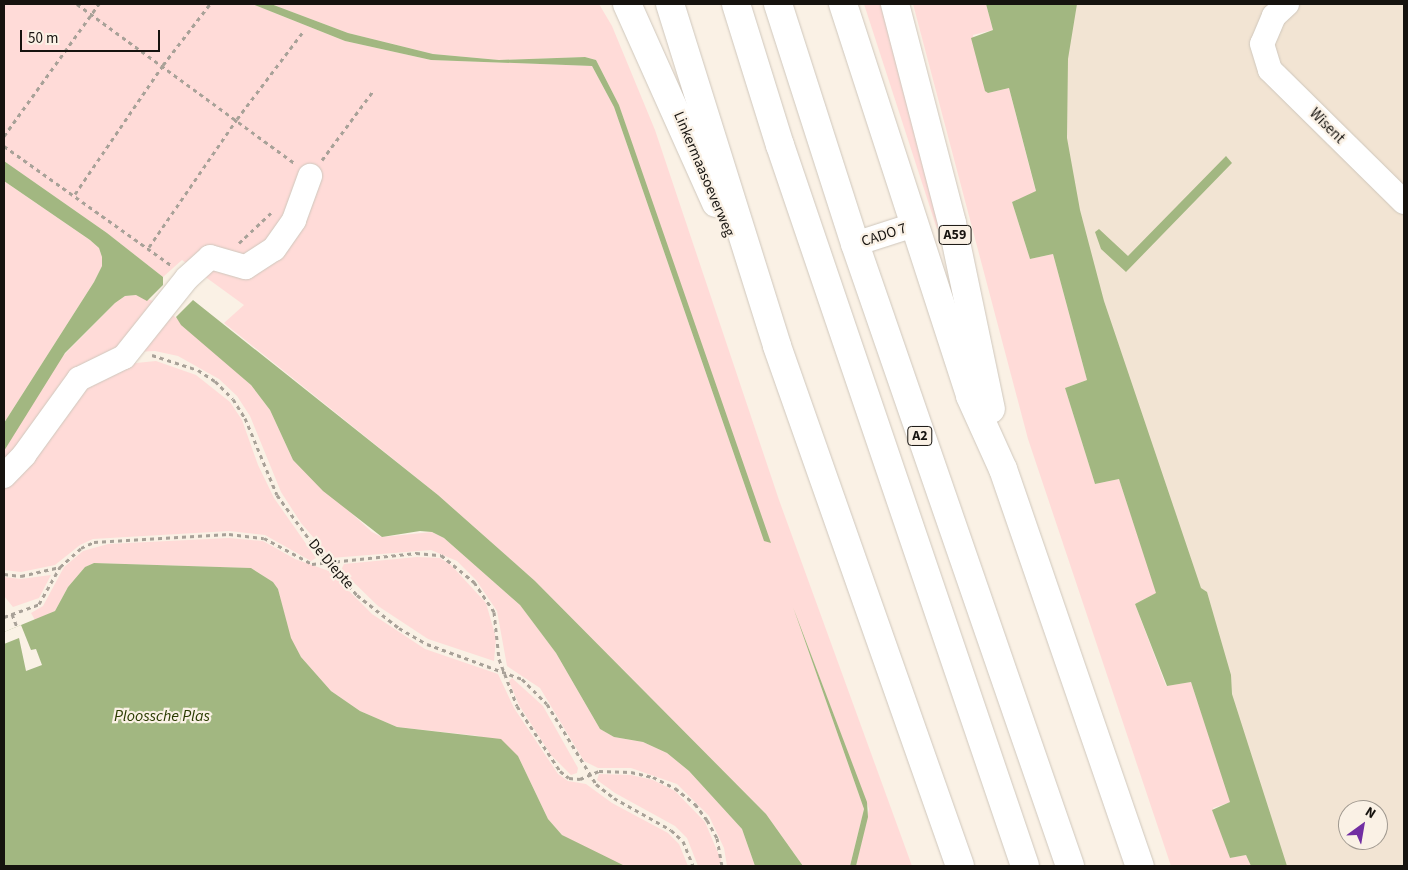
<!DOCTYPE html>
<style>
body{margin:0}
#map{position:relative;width:1408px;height:870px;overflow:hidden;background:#faf1e5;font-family:"Source Sans 3",sans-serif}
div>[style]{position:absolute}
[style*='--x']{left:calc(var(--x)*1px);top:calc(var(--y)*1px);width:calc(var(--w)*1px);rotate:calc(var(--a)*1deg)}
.built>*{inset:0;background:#f2e4d3}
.green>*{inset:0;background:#ffdbd8}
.water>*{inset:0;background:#a2b781}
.pier>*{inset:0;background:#faf1e5}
.path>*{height:3px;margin-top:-1.5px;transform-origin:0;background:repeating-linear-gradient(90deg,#a8a198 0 4px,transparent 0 8px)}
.roads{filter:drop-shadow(0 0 1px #cfc7bc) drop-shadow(0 0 1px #cfc7bc)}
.minor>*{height:24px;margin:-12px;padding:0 12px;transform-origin:12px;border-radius:12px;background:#fff}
.highway>*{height:28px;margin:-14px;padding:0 14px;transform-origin:14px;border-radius:14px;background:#fff}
span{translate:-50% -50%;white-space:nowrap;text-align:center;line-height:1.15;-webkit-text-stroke:4.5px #faf1e5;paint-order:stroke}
.shield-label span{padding:1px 4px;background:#faf1e5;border:1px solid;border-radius:4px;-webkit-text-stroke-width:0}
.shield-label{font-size:14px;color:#16130f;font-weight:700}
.street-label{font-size:15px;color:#16130f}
.water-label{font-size:16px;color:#2a3b00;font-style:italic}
.frame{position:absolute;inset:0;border:5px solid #16130f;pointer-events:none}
.north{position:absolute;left:1338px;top:800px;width:50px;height:50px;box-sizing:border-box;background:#faf1e5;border:1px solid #9f988f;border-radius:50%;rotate:32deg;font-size:14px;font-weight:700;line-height:20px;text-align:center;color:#16130f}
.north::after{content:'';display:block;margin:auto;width:18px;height:22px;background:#712ea2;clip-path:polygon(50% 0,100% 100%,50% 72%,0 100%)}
.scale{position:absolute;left:20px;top:30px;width:140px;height:22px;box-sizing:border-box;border:2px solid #16130f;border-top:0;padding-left:6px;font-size:15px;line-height:18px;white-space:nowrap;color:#16130f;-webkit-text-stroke:4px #faf1e5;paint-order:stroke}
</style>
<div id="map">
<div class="built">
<div style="clip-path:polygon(evenodd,1009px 4px,1404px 4px,1404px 866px,1261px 866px,1009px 4px,1348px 810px,1378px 810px,1378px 840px,1348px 840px,1348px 810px)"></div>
</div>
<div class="green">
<div style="clip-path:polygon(4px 4px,252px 4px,345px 41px,431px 60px,592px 66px,614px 107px,764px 541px,619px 105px,596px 60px,585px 57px,499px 60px,433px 54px,348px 33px,271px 4px,599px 4px,612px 26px,655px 130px,779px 500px,912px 866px,856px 866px,869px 809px,793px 607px,864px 809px,850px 866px,803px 866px,766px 814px,535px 581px,438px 495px,224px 323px,244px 305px,182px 260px,163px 277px,107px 233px,4px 161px)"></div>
<div style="clip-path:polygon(864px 4px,883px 4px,942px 227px,937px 229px)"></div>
<div style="clip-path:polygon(913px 4px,986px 4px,993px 30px,973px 35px,988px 93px,1009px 88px,1036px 192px,1012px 202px,1030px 259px,1053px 254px,1087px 380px,1065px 388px,1095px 484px,1119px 479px,1157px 593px,1135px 604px,1166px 686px,1191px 682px,1231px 802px,1213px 808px,1230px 858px,1246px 855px,1251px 866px,1171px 866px,1028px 439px)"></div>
<div style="clip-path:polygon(4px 181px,90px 240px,99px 248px,102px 257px,102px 266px,94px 282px,4px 423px)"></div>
<div style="clip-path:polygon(136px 295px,159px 303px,4px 468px,4px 451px,55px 364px,115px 303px,125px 296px)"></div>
<div style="clip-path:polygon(166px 309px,251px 385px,270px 410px,293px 460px,372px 532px,382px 537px,432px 532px,444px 538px,520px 605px,556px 653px,600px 729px,614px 737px,643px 742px,667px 753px,689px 771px,742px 829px,755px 866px,727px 866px,724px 848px,709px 816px,677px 784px,631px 768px,598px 768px,584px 761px,540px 688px,507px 666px,497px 611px,476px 580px,457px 561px,431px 550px,331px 558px,301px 523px,281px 492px,250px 416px,237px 396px,219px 379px,178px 356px,155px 351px,134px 352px)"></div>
<div style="clip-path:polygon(156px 361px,196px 375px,230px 402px,242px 420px,258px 465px,274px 498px,316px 558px,311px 561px,265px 535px,229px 531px,93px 539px,80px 545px,55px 565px,21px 572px,4px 570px,4px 482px,83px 384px,126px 364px)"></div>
<div style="clip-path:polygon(229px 538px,263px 541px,295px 559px,329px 571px,372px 614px,425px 649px,498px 674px,514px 708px,558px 774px,568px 781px,586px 784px,612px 803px,668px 833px,679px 844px,688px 866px,625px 866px,582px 848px,562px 835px,548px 819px,518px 756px,479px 736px,397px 727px,360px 711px,331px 691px,301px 657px,290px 638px,278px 589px,273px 582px,251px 568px,94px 563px,85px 567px,68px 587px,55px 611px,35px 620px,31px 613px,43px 606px,64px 567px,83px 551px,108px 544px)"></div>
<div style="clip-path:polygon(417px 557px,440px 558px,451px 565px,486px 603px,496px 638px,494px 661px,428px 639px,378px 606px,341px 570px,344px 564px)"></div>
<div style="clip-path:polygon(51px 575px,39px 598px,13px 607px,4px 596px,4px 577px,21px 579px)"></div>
<div style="clip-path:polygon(512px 678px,543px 706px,578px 768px,577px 773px,571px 775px,551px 755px,519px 705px,509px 681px)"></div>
<div style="clip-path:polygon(599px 774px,631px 775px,653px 780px,675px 791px,705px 822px,721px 860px,719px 866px,698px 866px,687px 838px,675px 826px,615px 793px,597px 780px)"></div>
</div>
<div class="water">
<div style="clip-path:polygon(252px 4px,271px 4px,348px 33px,433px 54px,499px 60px,585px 57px,596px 60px,619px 105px,771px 543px,764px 541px,614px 107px,592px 66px,431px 60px,345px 41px)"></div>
<div style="clip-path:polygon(986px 4px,1077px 4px,1068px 59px,1067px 138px,1080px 210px,1104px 301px,1201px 588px,1207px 592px,1231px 675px,1232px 694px,1287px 866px,1251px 866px,1246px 855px,1230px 858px,1212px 810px,1230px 802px,1191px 682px,1167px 686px,1135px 604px,1156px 593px,1119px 479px,1095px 484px,1065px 388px,1087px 380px,1053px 254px,1030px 259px,1012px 202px,1036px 191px,1009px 88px,988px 93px,985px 91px,971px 38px,993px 30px)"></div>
<div style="clip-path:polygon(1226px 156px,1232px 163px,1126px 272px,1101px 249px,1095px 232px,1099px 229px,1128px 256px)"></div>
<div style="clip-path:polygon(4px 161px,107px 233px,163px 277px,163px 285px,147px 301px,136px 295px,125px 296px,115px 303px,65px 353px,4px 451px,4px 423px,94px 282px,102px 266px,102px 257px,99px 248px,90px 240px,4px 181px)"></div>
<div style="clip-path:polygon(193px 300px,438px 495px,535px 581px,766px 814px,803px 866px,755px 866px,742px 829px,689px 771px,667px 753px,643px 742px,614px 737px,600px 729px,556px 653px,520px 605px,444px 538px,432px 532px,420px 531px,382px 537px,323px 491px,293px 460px,270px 410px,251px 385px,181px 325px,176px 317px)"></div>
<div style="clip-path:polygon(94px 563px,251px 568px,273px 582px,278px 589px,291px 638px,301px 657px,331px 691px,360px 711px,397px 727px,501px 739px,518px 756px,548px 819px,562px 835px,625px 866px,4px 866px,4px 632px,55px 611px,68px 587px,85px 567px)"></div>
<div style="clip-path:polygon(793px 607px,867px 802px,868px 817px,856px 866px,850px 866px,864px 809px)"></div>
</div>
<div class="pier">
<div style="clip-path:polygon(21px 625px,31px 650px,36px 649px,42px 665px,26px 671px,19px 638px,4px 644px,4px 632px)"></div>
</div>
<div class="path">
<div style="--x:77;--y:4;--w:271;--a:36.2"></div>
<div style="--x:4;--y:136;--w:163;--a:-54.3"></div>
<div style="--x:4;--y:146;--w:205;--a:35.5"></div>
<div style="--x:322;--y:160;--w:86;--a:-53.5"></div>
<div style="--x:75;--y:194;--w:156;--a:-55.7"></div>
<div style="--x:163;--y:65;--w:77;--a:-52.4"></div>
<div style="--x:239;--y:243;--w:47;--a:-43.3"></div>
<div style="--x:149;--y:247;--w:155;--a:-55.5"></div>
<div style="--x:237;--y:119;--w:108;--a:-52.9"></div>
<div style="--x:152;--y:355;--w:48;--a:18.1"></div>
<div style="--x:198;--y:370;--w:20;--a:33"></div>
<div style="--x:215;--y:381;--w:25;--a:45"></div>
<div style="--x:233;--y:399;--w:22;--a:58"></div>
<div style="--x:245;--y:418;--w:83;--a:67.4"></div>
<div style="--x:277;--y:495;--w:59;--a:53.9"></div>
<div style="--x:312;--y:543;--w:69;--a:49.1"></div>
<div style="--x:357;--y:595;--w:53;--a:38.2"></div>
<div style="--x:399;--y:628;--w:32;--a:30"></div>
<div style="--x:427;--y:644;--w:101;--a:20.2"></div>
<div style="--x:522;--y:679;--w:35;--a:45"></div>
<div style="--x:547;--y:704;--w:94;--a:58.5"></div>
<div style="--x:596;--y:784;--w:23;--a:38"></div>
<div style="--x:614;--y:798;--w:65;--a:29.3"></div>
<div style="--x:671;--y:830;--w:16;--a:43"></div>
<div style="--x:683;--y:841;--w:27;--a:68"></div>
<div style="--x:4;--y:574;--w:17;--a:7"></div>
<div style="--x:21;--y:576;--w:40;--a:-13"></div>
<div style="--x:60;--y:567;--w:28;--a:-42"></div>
<div style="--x:81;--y:548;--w:14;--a:-25"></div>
<div style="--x:94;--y:542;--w:135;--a:-3.4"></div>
<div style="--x:229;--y:534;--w:35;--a:7"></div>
<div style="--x:264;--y:538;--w:55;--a:28.4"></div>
<div style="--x:312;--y:564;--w:105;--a:-6"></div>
<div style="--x:416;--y:553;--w:25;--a:5"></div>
<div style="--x:441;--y:555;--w:43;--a:39.3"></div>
<div style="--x:474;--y:582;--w:36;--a:56"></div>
<div style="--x:494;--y:612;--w:47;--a:83.9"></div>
<div style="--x:499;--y:659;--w:50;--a:69"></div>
<div style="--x:517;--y:706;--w:78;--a:56.5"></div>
<div style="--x:560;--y:771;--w:11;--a:38"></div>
<div style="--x:569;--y:778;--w:11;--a:5"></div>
<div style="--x:580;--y:779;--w:21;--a:-23"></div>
<div style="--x:599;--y:771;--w:32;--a:2"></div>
<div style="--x:631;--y:772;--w:23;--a:13"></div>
<div style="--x:653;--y:777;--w:25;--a:27"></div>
<div style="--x:675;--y:788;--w:26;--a:39"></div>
<div style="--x:695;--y:804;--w:20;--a:53"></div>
<div style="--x:707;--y:820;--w:21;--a:61"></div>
<div style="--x:717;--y:838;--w:28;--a:80"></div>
<div style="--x:12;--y:614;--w:14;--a:69"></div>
<div style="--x:4;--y:617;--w:37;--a:-20"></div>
<div style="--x:39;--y:604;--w:43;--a:-60.4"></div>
</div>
<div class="roads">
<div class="minor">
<div style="--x:1287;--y:4;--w:18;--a:137"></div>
<div style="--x:1274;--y:16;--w:30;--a:113"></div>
<div style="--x:1262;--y:44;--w:27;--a:73"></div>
<div style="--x:1270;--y:70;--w:188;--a:44.6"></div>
<div style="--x:855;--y:244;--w:62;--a:-17.9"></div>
<div style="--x:4;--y:476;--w:29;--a:-46"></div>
<div style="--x:24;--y:455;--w:94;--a:-54.1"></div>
<div style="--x:79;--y:379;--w:50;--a:-26.1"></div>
<div style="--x:124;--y:357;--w:101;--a:-51.4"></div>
<div style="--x:187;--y:278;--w:31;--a:-42"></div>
<div style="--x:210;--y:257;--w:37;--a:16"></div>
<div style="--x:246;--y:267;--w:33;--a:-33"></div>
<div style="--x:274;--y:249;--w:35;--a:-55"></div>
<div style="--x:294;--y:220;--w:47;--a:-70"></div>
</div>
<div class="highway">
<div style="--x:627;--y:4;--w:218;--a:65.9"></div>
<div style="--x:670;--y:4;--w:358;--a:72.6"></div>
<div style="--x:777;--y:346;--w:551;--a:70.61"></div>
<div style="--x:736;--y:4;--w:148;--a:72.7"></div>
<div style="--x:780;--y:145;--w:761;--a:71.23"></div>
<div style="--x:778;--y:4;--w:252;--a:72.2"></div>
<div style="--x:855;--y:244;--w:658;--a:70.93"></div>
<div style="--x:843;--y:4;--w:412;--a:72"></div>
<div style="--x:970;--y:396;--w:80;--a:65.7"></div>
<div style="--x:1003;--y:469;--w:420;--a:71"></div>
<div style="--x:895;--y:4;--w:226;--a:75.4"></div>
<div style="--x:952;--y:223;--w:190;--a:78.2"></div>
</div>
</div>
<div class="shield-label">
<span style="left:955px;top:235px">A59</span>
<span style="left:920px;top:436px">A2</span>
</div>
<div class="street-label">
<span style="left:1327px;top:126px;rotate:45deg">Wisent</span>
<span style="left:704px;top:174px;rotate:67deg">Linkermaasoeverweg</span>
<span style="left:884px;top:235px;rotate:-18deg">CADO 7</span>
<span style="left:331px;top:564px;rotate:49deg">De Diepte</span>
</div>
<div class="water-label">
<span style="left:162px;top:716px">Ploossche Plas</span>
</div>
<div class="frame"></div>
<div class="north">N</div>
<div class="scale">50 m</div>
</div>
